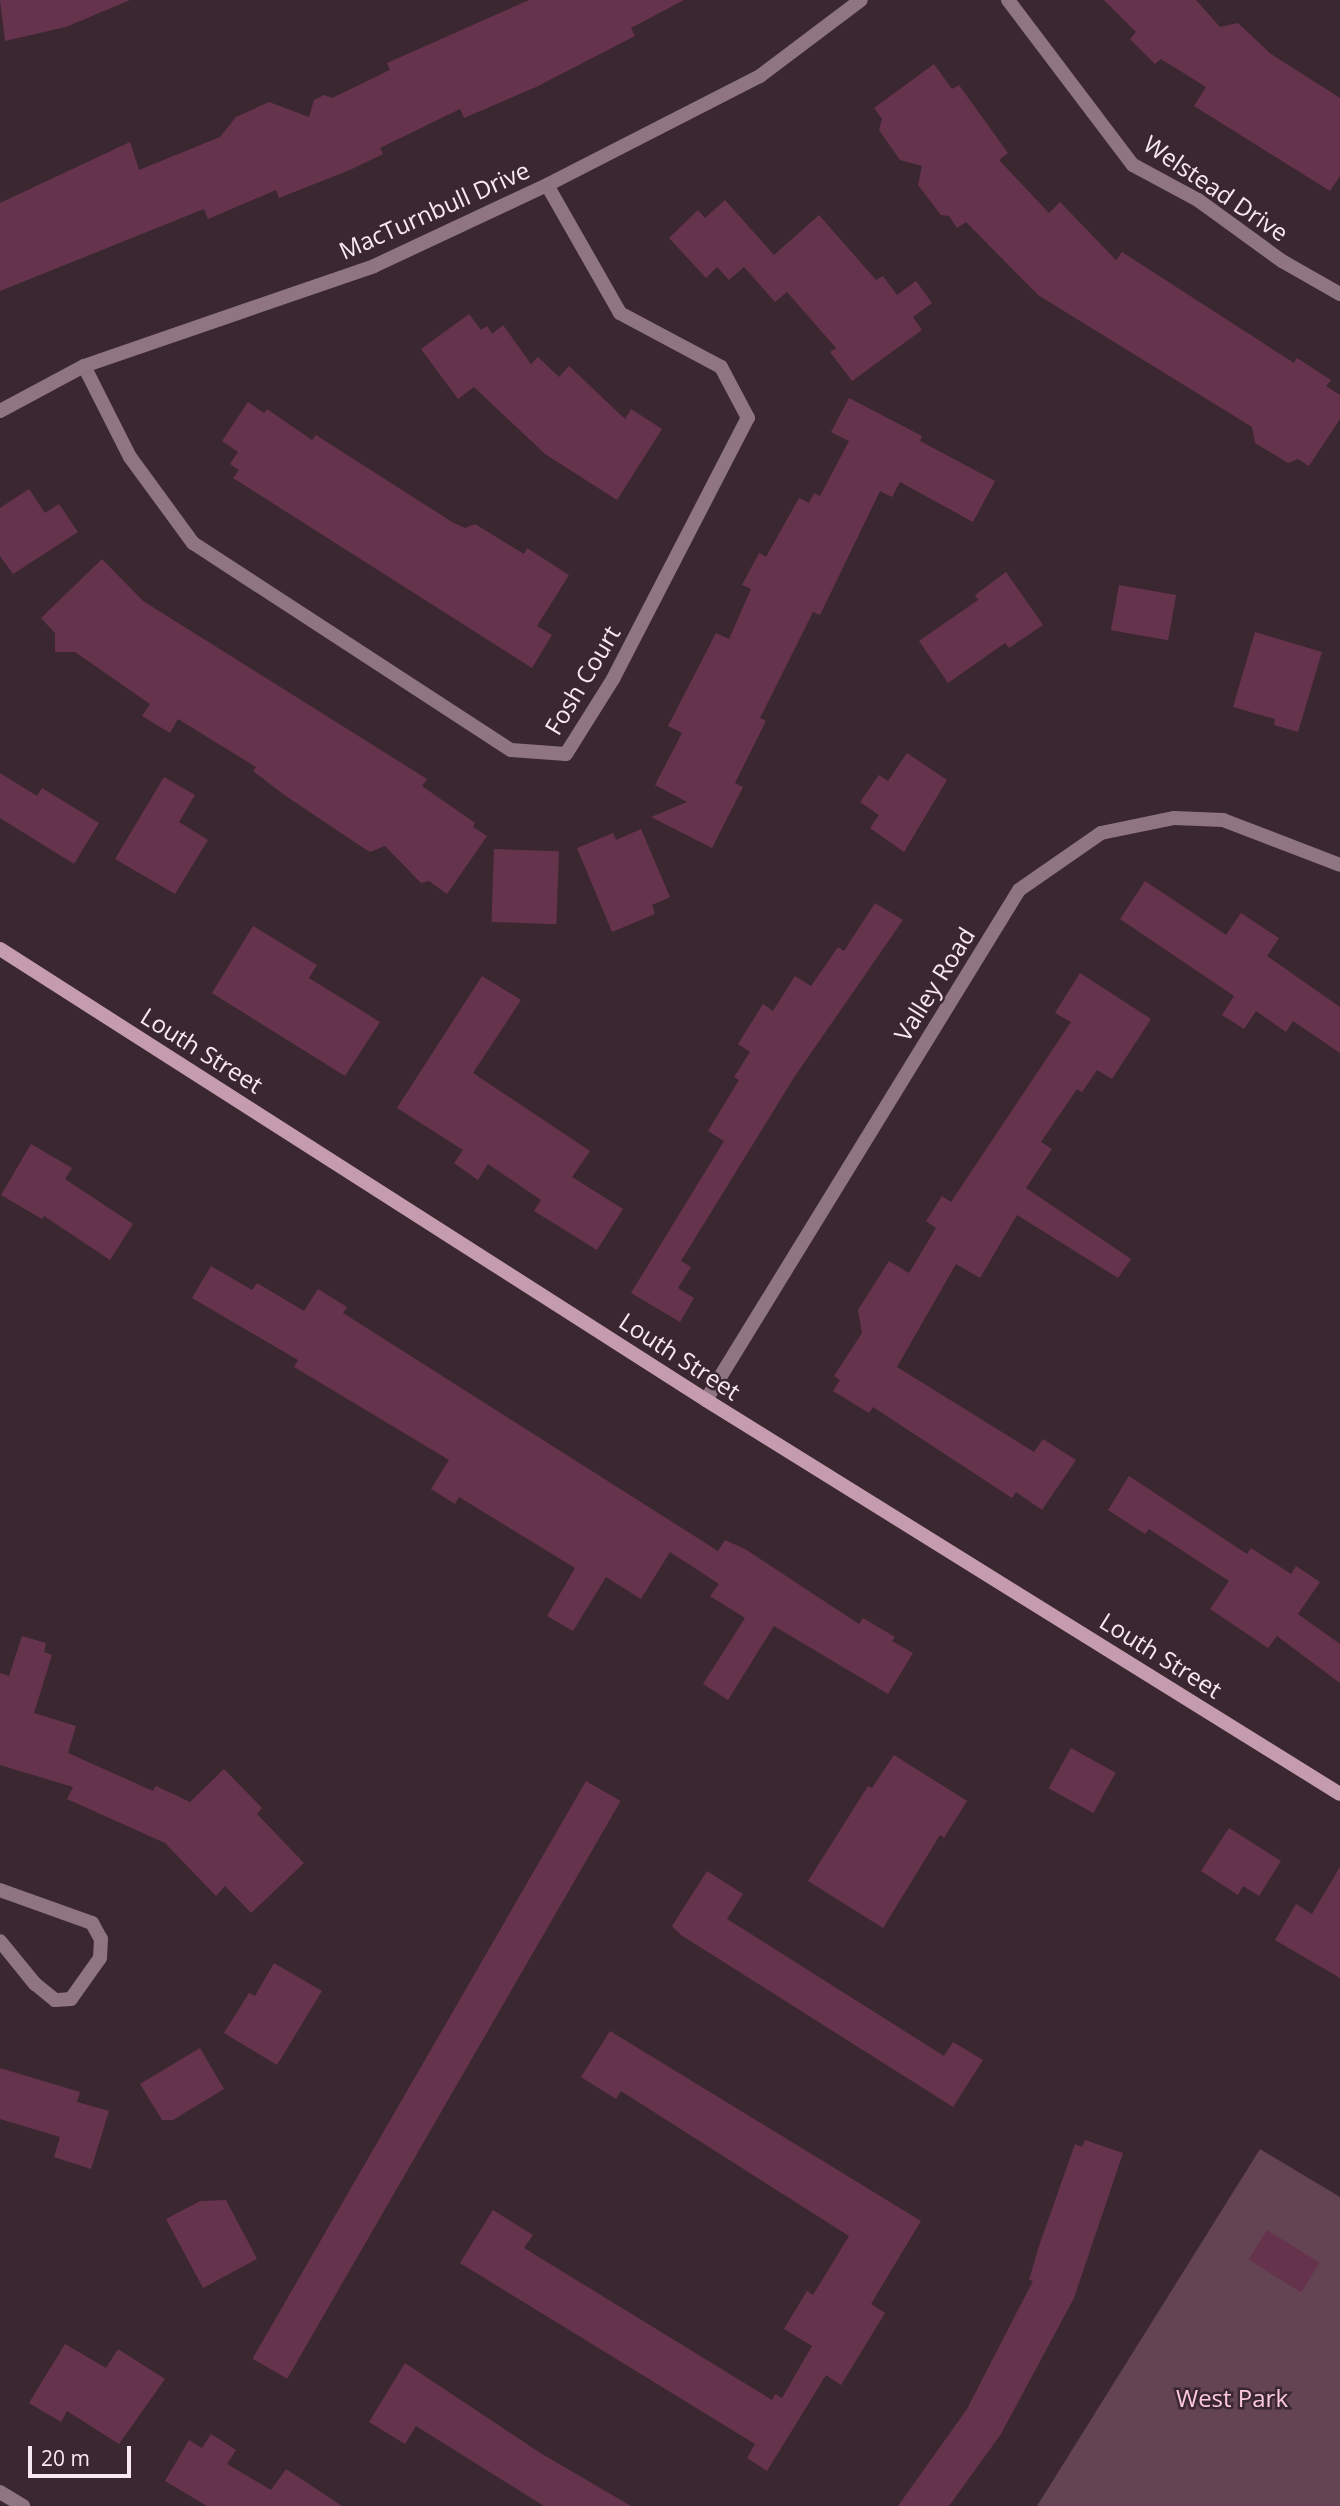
<!DOCTYPE html>
<style>
body{margin:0}
#map{position:relative;width:1340px;height:2506px;overflow:hidden;background:#3b2730;font-family:"Open Sans",sans-serif}
div>[style]{position:absolute}
[style*='--x']{left:calc(var(--x)*1px);top:calc(var(--y)*1px);width:calc(var(--w)*1px);rotate:calc(var(--a)*1deg)}
.green>*{inset:0;background:#644453}
.building>*{inset:0;background:#66334d;transform-origin:0 0}
.street>*{height:14px;margin:-7px;padding:0 7px;transform-origin:7px;border-radius:7px;background:#8e7580}
.secondary>*{height:14px;margin:-7px;padding:0 7px;transform-origin:7px;border-radius:7px;background:#c59caf}
span{translate:-50% -50%;white-space:nowrap;text-align:center;line-height:1.15;-webkit-text-stroke:5px #3b2730;paint-order:stroke}
.street-label{font-size:24px;color:#f7e9ef}
.park-label{font-size:24px;color:#fdc9e1}
.scale{position:absolute;left:28px;top:2446px;width:103px;height:32px;box-sizing:border-box;border:4px solid #f7e9ef;border-top:0;padding-left:9px;font-size:21px;line-height:24px;white-space:nowrap;color:#f7e9ef;-webkit-text-stroke:5px #3b2730;paint-order:stroke}
</style>
<div id="map">
<div class="green">
<div style="clip-path:polygon(1260px 2149px,1340px 2197px,1340px 2506px,1037px 2506px)"></div>
</div>
<div class="building">
<div style="clip-path:polygon(0 0,130px 0,66px 27px,5px 41px)"></div>
<div style="clip-path:polygon(529px 0,684px 0,631px 28px,635px 36px,536px 87px,464px 118px,460px 109px,380px 148px,383px 154px,350px 170px,279px 198px,276px 190px,208px 219px,204px 209px,0 291px,0 203px,130px 142px,139px 170px,220px 137px,236px 117px,269px 102px,309px 117px,314px 100px,324px 95px,332px 98px,390px 70px,387px 63px)"></div>
<div style="clip-path:polygon(1104px 0,1196px 0,1220px 27px,1238px 23px,1271px 54px,1340px 98px,1340px 176px,1330px 191px,1194px 106px,1206px 87px,1161px 59px,1155px 64px,1130px 39px,1136px 32px)"></div>
<div style="clip-path:polygon(934px 64px,952px 89px,959px 85px,1008px 153px,999px 160px,1049px 213px,1060px 202px,1116px 260px,1122px 252px,1294px 363px,1297px 358px,1331px 380px,1326px 386px,1340px 395px,1340px 419px,1309px 466px,1298px 459px,1288px 463px,1255px 443px,1252px 427px,1038px 295px,966px 222px,957px 228px,949px 216px,941px 215px,918px 185px,922px 166px,900px 160px,879px 130px,882px 119px,874px 108px)"></div>
<div style="clip-path:polygon(725px 200px,774px 255px,819px 215px,876px 280px,883px 276px,897px 295px,916px 281px,932px 303px,913px 317px,922px 330px,852px 381px,830px 352px,836px 348px,787px 292px,775px 302px,744px 267px,729px 280px,717px 267px,706px 278px,669px 238px,698px 210px,705px 218px)"></div>
<div style="clip-path:polygon(469px 314px,481px 330px,487px 326px,492px 334px,503px 325px,531px 364px,538px 357px,559px 377px,569px 366px,625px 419px,631px 409px,662px 429px,617px 500px,545px 454px,474px 387px,458px 399px,421px 349px)"></div>
<div style="clip-path:polygon(849px 398px,922px 436px,920px 441px,995px 481px,973px 522px,900px 482px,892px 497px,880px 491px,820px 615px,813px 612px,760px 718px,766px 721px,735px 783px,743px 787px,712px 848px,651px 817px,687px 802px,655px 785px,682px 733px,668px 726px,716px 633px,729px 639px,751px 589px,742px 585px,759px 553px,766px 557px,799px 498px,809px 503px,814px 493px,820px 496px,849px 441px,831px 432px)"></div>
<div style="clip-path:polygon(248px 402px,264px 413px,267px 409px,312px 440px,316px 435px,452px 522px,465px 528px,475px 524px,524px 554px,527px 548px,569px 575px,537px 626px,552px 635px,532px 668px,233px 478px,239px 470px,230px 464px,238px 452px,222px 441px)"></div>
<div style="clip-path:polygon(29px 489px,45px 513px,59px 504px,78px 532px,13px 574px,0 556px,0 508px)"></div>
<div style="clip-path:polygon(102px 559px,143px 601px,427px 779px,422px 786px,475px 823px,473px 827px,487px 836px,447px 894px,429px 881px,421px 883px,385px 846px,370px 852px,353px 841px,283px 794px,253px 771px,256px 767px,178px 719px,170px 733px,142px 716px,150px 704px,75px 652px,55px 652px,55px 633px,41px 618px)"></div>
<div style="clip-path:polygon(1006px 572px,1043px 625px,1009px 648px,1005px 643px,948px 683px,919px 641px,978px 600px,975px 595px)"></div>
<div style="left:1119px;top:585px;width:58px;height:46px;rotate:10deg"></div>
<div style="clip-path:polygon(1255px 632px,1322px 652px,1298px 732px,1274px 725px,1275px 719px,1233px 707px)"></div>
<div style="clip-path:polygon(907px 753px,947px 780px,904px 852px,870px 828px,879px 815px,860px 802px,879px 775px,888px 781px)"></div>
<div style="clip-path:polygon(0 773px,37px 796px,42px 788px,99px 823px,74px 864px,0 818px)"></div>
<div style="clip-path:polygon(164px 777px,195px 795px,179px 822px,208px 840px,175px 894px,115px 859px)"></div>
<div style="clip-path:polygon(641px 829px,670px 897px,652px 905px,655px 914px,612px 932px,577px 848px,613px 833px,616px 840px)"></div>
<div style="left:494px;top:849px;width:65px;height:73px;rotate:2deg"></div>
<div style="clip-path:polygon(1145px 881px,1226px 935px,1241px 913px,1279px 938px,1267px 956px,1340px 1007px,1340px 1053px,1293px 1021px,1286px 1032px,1256px 1011px,1244px 1029px,1222px 1015px,1234px 996px,1120px 919px)"></div>
<div style="clip-path:polygon(875px 903px,903px 920px,793px 1079px,681px 1261px,691px 1267px,678px 1288px,694px 1298px,680px 1322px,631px 1293px,724px 1141px,708px 1131px,739px 1080px,734px 1077px,750px 1052px,738px 1044px,763px 1004px,773px 1011px,795px 976px,811px 986px,838px 947px,844px 951px)"></div>
<div style="clip-path:polygon(253px 926px,317px 965px,309px 978px,380px 1022px,345px 1076px,212px 993px)"></div>
<div style="clip-path:polygon(1080px 973px,1151px 1019px,1112px 1079px,1097px 1070px,1082px 1092px,1077px 1089px,1041px 1142px,1052px 1149px,1026px 1188px,1131px 1259px,1118px 1278px,1017px 1215px,980px 1278px,956px 1264px,897px 1367px,1034px 1452px,1043px 1439px,1076px 1460px,1042px 1510px,1016px 1492px,1012px 1498px,873px 1407px,869px 1413px,833px 1391px,840px 1380px,834px 1376px,862px 1333px,858px 1310px,889px 1261px,909px 1273px,936px 1228px,926px 1221px,942px 1196px,951px 1202px,1071px 1022px,1055px 1013px)"></div>
<div style="clip-path:polygon(482px 976px,521px 1000px,473px 1073px,590px 1151px,572px 1177px,623px 1209px,597px 1250px,534px 1211px,541px 1200px,488px 1164px,478px 1180px,454px 1163px,463px 1150px,397px 1108px)"></div>
<div style="clip-path:polygon(31px 1144px,72px 1168px,65px 1179px,133px 1224px,110px 1260px,44px 1216px,42px 1219px,1px 1195px)"></div>
<div style="clip-path:polygon(211px 1266px,252px 1290px,257px 1283px,304px 1311px,318px 1289px,347px 1307px,343px 1313px,718px 1551px,725px 1540px,745px 1549px,859px 1624px,863px 1618px,895px 1637px,892px 1641px,913px 1653px,888px 1694px,774px 1626px,728px 1700px,703px 1684px,745px 1618px,710px 1596px,719px 1584px,670px 1552px,641px 1599px,606px 1577px,573px 1631px,547px 1616px,575px 1568px,459px 1497px,455px 1504px,431px 1489px,449px 1460px,294px 1367px,298px 1360px,192px 1298px)"></div>
<div style="clip-path:polygon(1129px 1476px,1247px 1554px,1251px 1548px,1291px 1574px,1296px 1566px,1320px 1582px,1298px 1614px,1340px 1644px,1340px 1683px,1277px 1636px,1268px 1648px,1210px 1609px,1229px 1581px,1149px 1529px,1145px 1534px,1108px 1510px)"></div>
<div style="clip-path:polygon(22px 1636px,46px 1643px,44px 1652px,52px 1655px,34px 1713px,76px 1726px,68px 1753px,153px 1791px,156px 1786px,190px 1802px,224px 1769px,262px 1808px,257px 1814px,304px 1863px,251px 1913px,225px 1886px,216px 1896px,165px 1843px,67px 1799px,73px 1787px,0 1765px,0 1673px,9px 1676px)"></div>
<div style="left:1071px;top:1748px;width:51px;height:46px;rotate:29deg"></div>
<div style="clip-path:polygon(894px 1755px,967px 1801px,944px 1838px,940px 1835px,883px 1928px,808px 1881px,868px 1786px,872px 1788px)"></div>
<div style="left:586px;top:1781px;width:40px;height:667px;rotate:30deg"></div>
<div style="clip-path:polygon(1229px 1828px,1281px 1861px,1259px 1896px,1243px 1886px,1238px 1895px,1201px 1871px)"></div>
<div style="clip-path:polygon(1340px 1867px,1340px 1978px,1275px 1940px,1296px 1904px,1312px 1914px)"></div>
<div style="clip-path:polygon(707px 1871px,743px 1894px,727px 1919px,944px 2056px,953px 2042px,983px 2060px,953px 2107px,681px 1935px,672px 1926px)"></div>
<div style="clip-path:polygon(274px 1963px,322px 1991px,277px 2065px,224px 2033px,249px 1993px,255px 1996px)"></div>
<div style="clip-path:polygon(610px 2031px,921px 2221px,871px 2304px,885px 2313px,841px 2385px,826px 2375px,767px 2471px,747px 2458px,755px 2444px,460px 2263px,493px 2210px,533px 2235px,524px 2248px,772px 2400px,775px 2394px,782px 2398px,812px 2346px,784px 2329px,807px 2291px,813px 2295px,849px 2236px,621px 2091px,616px 2099px,581px 2077px)"></div>
<div style="clip-path:polygon(200px 2048px,224px 2089px,173px 2120px,162px 2120px,140px 2084px)"></div>
<div style="clip-path:polygon(0 2068px,80px 2092px,77px 2102px,109px 2111px,91px 2169px,54px 2157px,60px 2137px,0 2119px)"></div>
<div style="clip-path:polygon(1085px 2140px,1123px 2153px,1074px 2298px,1001px 2434px,949px 2506px,898px 2506px,967px 2409px,1033px 2281px,1029px 2280px,1039px 2246px,1075px 2144px,1082px 2147px)"></div>
<div style="clip-path:polygon(226px 2200px,257px 2259px,203px 2288px,166px 2219px,200px 2201px)"></div>
<div style="left:1267px;top:2230px;width:62px;height:35px;rotate:32deg"></div>
<div style="clip-path:polygon(65px 2344px,106px 2368px,118px 2349px,165px 2379px,119px 2444px,67px 2411px,61px 2422px,29px 2403px)"></div>
<div style="clip-path:polygon(405px 2363px,542px 2454px,631px 2506px,544px 2506px,416px 2426px,405px 2444px,369px 2422px)"></div>
<div style="clip-path:polygon(211px 2434px,236px 2450px,227px 2464px,271px 2490px,286px 2469px,342px 2506px,207px 2506px,165px 2481px,189px 2440px,202px 2448px)"></div>
</div>
<div class="street">
<div style="--x:1008;--y:0;--w:207;--a:52.9"></div>
<div style="--x:1133;--y:165;--w:74;--a:28.3"></div>
<div style="--x:1198;--y:200;--w:104;--a:36"></div>
<div style="--x:1282;--y:261;--w:67;--a:29.6"></div>
<div style="--x:84;--y:366;--w:102;--a:63.2"></div>
<div style="--x:130;--y:457;--w:107;--a:53.8"></div>
<div style="--x:193;--y:543;--w:379;--a:33.1"></div>
<div style="--x:511;--y:750;--w:55;--a:4.2"></div>
<div style="--x:566;--y:754;--w:89;--a:-57.9"></div>
<div style="--x:613;--y:679;--w:294;--a:-62.7"></div>
<div style="--x:748;--y:418;--w:58;--a:-117.9"></div>
<div style="--x:721;--y:367;--w:115;--a:-151.9"></div>
<div style="--x:620;--y:313;--w:147;--a:-119.7"></div>
<div style="--x:0;--y:411;--w:95;--a:-28.2"></div>
<div style="--x:84;--y:366;--w:307;--a:-19"></div>
<div style="--x:374;--y:266;--w:191;--a:-25.1"></div>
<div style="--x:547;--y:185;--w:239;--a:-27.1"></div>
<div style="--x:760;--y:76;--w:126;--a:-37"></div>
<div style="--x:706;--y:1400;--w:598;--a:-58.46"></div>
<div style="--x:1019;--y:890;--w:100;--a:-34.8"></div>
<div style="--x:1101;--y:833;--w:75;--a:-11.6"></div>
<div style="--x:1174;--y:818;--w:49;--a:2.3"></div>
<div style="--x:1223;--y:820;--w:125;--a:21"></div>
<div style="--x:0;--y:1890;--w:98;--a:19.7"></div>
<div style="--x:92;--y:1923;--w:18;--a:61"></div>
<div style="--x:101;--y:1939;--w:19;--a:93"></div>
<div style="--x:100;--y:1958;--w:50;--a:125.3"></div>
<div style="--x:71;--y:1999;--w:16;--a:176"></div>
<div style="--x:55;--y:2000;--w:26;--a:-141"></div>
<div style="--x:35;--y:1984;--w:55;--a:-129.1"></div>
<div style="--x:0;--y:2492;--w:27;--a:31"></div>
</div>
<div class="secondary">
<div style="--x:0;--y:949;--w:838;--a:32.57"></div>
<div style="--x:706;--y:1400;--w:746;--a:31.86"></div>
</div>
<div class="street-label">
<span style="left:1216px;top:188px;rotate:34deg">Welstead Drive</span>
<span style="left:434px;top:210px;rotate:-24deg">MacTurnbull Drive</span>
<span style="left:582px;top:680px;rotate:-59deg">Fosh Court</span>
<span style="left:934px;top:984px;rotate:-58deg">Valley Road</span>
<span style="left:202px;top:1050px;rotate:32deg">Louth Street</span>
<span style="left:680px;top:1356px;rotate:33deg">Louth Street</span>
<span style="left:1161px;top:1655px;rotate:32deg">Louth Street</span>
</div>
<div class="park-label">
<span style="left:1232px;top:2398px">West Park</span>
</div>
<div class="scale">20 m</div>
</div>
